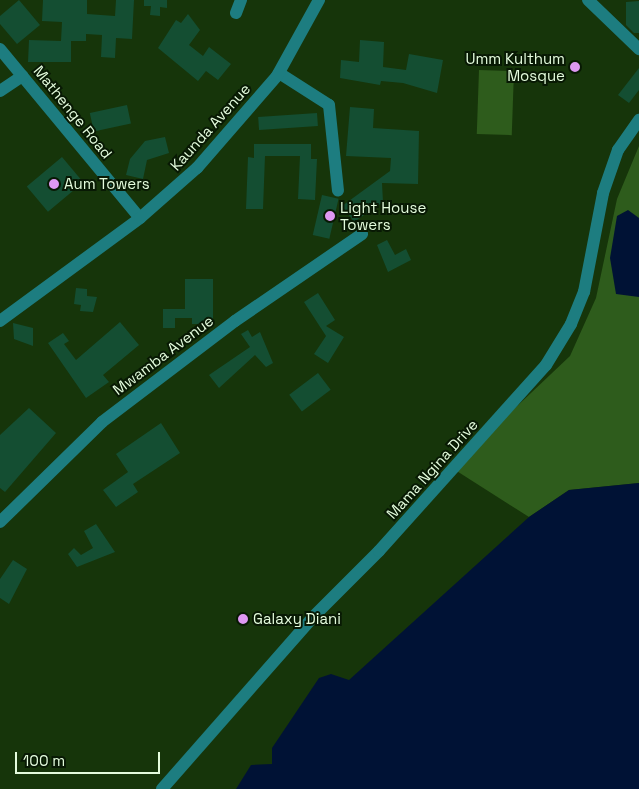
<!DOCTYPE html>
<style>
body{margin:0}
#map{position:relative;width:639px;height:789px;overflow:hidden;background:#16350a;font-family:"Space Grotesk",sans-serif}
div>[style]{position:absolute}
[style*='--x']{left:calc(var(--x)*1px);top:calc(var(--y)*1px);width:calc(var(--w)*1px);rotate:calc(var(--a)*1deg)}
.green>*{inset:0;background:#2e5c1c;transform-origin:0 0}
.water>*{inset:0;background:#001235}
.building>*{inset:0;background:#144e32;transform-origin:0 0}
.minor>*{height:12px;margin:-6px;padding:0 6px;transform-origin:6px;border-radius:6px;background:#1d7d80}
.dots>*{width:14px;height:14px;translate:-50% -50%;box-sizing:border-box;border:2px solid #081904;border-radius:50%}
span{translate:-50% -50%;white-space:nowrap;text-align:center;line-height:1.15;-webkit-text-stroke:4px #081904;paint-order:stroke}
.poi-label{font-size:15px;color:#e4fcdd}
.right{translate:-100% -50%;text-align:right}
.left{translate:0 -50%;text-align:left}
.street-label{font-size:15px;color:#e4fcdd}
.scale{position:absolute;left:15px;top:752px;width:145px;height:22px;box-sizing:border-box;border:2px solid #e4fcdd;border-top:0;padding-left:6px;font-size:15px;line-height:18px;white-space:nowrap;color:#e4fcdd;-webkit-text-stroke:4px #081904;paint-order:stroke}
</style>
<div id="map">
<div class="green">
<div style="left:479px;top:70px;width:35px;height:64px;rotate:2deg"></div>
<div style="clip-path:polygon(639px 146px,639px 483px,569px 490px,529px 517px,452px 468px,570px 356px,596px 298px,617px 199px)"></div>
</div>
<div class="water">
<div style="clip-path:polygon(628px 210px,639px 218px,639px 297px,616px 294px,610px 258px,617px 216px)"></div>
<div style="clip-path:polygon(639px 483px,639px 789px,236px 789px,251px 765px,272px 764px,272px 748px,319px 678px,331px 674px,349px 680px,529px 517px,569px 490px)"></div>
</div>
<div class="building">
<div style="clip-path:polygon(19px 0,40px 25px,17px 44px,0 24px,0 16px)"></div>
<div style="clip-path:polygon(43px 0,87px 0,87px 14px,115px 16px,116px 0,134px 0,132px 39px,116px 38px,115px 58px,101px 57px,102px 35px,86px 34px,86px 41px,71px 41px,71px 62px,28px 62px,29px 40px,61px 41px,62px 22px,42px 21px)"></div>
<div style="clip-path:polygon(144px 0,167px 0,167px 8px,160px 7px,160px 16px,150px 15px,151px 6px,144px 6px)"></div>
<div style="clip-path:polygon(639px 1px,639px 33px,634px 33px,626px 25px,626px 2px)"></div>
<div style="clip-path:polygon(188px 14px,200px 30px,189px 45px,203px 56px,209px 47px,231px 64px,218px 80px,206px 71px,198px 81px,158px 48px,176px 20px,181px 23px)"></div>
<div style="clip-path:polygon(360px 40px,384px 42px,383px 67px,406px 70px,409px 54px,443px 60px,437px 93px,403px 83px,381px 81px,380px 85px,340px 78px,341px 60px,359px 62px)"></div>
<div style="clip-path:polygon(639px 68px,639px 90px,629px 103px,618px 95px)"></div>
<div style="left:127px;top:105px;width:19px;height:38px;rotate:78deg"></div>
<div style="clip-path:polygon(350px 107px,374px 109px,373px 128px,419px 131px,418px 184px,382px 183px,383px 202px,354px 222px,342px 206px,390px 171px,391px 158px,346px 156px)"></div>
<div style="left:317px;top:113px;width:13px;height:59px;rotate:86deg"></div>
<div style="clip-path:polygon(165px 137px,169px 153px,147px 160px,143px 179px,126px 175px,130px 159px,145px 141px)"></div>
<div style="clip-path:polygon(254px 144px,311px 144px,311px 159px,317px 159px,315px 200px,298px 199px,300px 156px,265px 156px,263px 209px,246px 209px,248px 157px,254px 158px)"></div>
<div style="left:62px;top:157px;width:33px;height:46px;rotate:50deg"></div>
<div style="left:322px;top:195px;width:17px;height:41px;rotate:13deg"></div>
<div style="clip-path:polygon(387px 240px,395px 255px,406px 249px,411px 260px,388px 272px,377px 245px)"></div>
<div style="clip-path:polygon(185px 279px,213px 279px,213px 324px,192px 324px,192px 318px,175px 318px,175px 328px,163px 328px,163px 309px,185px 309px)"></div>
<div style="clip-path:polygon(76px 288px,87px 289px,87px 296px,97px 297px,93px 312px,80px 311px,81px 305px,74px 304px)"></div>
<div style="clip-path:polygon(318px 293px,335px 320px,326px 326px,344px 337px,328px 363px,314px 354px,326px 336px,304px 302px)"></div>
<div style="clip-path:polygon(120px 322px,139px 345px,103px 375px,109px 382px,86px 398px,48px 343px,63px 333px,69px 341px,64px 344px,76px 360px)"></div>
<div style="clip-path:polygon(13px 323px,33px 328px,33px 346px,14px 339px)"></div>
<div style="clip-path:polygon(248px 330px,252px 337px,260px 332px,273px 363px,266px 367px,255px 355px,219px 388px,209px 375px,250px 347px,241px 334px)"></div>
<div style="left:318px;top:373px;width:21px;height:36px;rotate:53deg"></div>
<div style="clip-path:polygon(29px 408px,56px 433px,5px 492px,0 488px,0 435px)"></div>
<div style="clip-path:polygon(161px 423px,180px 453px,133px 484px,138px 492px,116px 507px,103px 490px,128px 472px,116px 454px)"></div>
<div style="clip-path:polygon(96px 524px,115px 552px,77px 567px,68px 554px,74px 548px,81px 555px,93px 548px,84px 531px)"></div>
<div style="clip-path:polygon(13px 560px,27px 569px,9px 604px,0 598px,0 579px)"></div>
</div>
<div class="minor">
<div style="--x:588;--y:0;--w:71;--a:43.9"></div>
<div style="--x:236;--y:13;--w:14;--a:-69"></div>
<div style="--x:0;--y:49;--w:219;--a:50.4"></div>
<div style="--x:279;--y:73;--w:59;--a:32.6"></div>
<div style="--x:329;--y:105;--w:86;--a:84"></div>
<div style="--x:0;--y:91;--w:27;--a:-34"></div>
<div style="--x:0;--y:321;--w:174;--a:-36.3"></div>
<div style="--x:140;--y:218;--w:76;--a:-41.3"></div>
<div style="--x:197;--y:168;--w:122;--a:-49"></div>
<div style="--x:277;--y:76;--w:87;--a:-61.1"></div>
<div style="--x:0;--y:522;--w:143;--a:-44.4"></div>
<div style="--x:102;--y:422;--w:167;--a:-37.2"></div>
<div style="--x:235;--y:321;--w:154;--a:-34.4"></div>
<div style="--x:162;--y:789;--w:229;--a:-48.7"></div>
<div style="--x:313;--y:617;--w:93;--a:-45"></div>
<div style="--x:379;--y:551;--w:250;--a:-48.1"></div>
<div style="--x:546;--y:365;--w:48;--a:-58.6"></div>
<div style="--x:571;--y:324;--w:35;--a:-68"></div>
<div style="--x:584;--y:292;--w:101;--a:-79.1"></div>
<div style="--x:603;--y:193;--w:46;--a:-70.8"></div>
<div style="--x:618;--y:150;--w:37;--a:-55"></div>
</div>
<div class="dots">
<div style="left:575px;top:67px;background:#de98f2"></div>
<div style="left:54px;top:184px;background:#de98f2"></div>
<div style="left:330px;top:216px;background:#de98f2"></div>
<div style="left:243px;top:619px;background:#de98f2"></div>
</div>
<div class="poi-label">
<span class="right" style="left:565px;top:67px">Umm Kulthum<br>Mosque</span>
<span class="left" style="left:64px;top:184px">Aum Towers</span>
<span class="left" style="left:340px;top:216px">Light House<br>Towers</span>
<span class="left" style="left:253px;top:619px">Galaxy Diani</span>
</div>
<div class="street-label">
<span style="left:73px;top:112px;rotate:51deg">Mathenge Road</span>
<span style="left:210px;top:127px;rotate:-48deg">Kaunda Avenue</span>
<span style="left:163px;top:355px;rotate:-37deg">Mwamba Avenue</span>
<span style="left:432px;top:469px;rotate:-48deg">Mama Ngina Drive</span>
</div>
<div class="scale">100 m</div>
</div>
